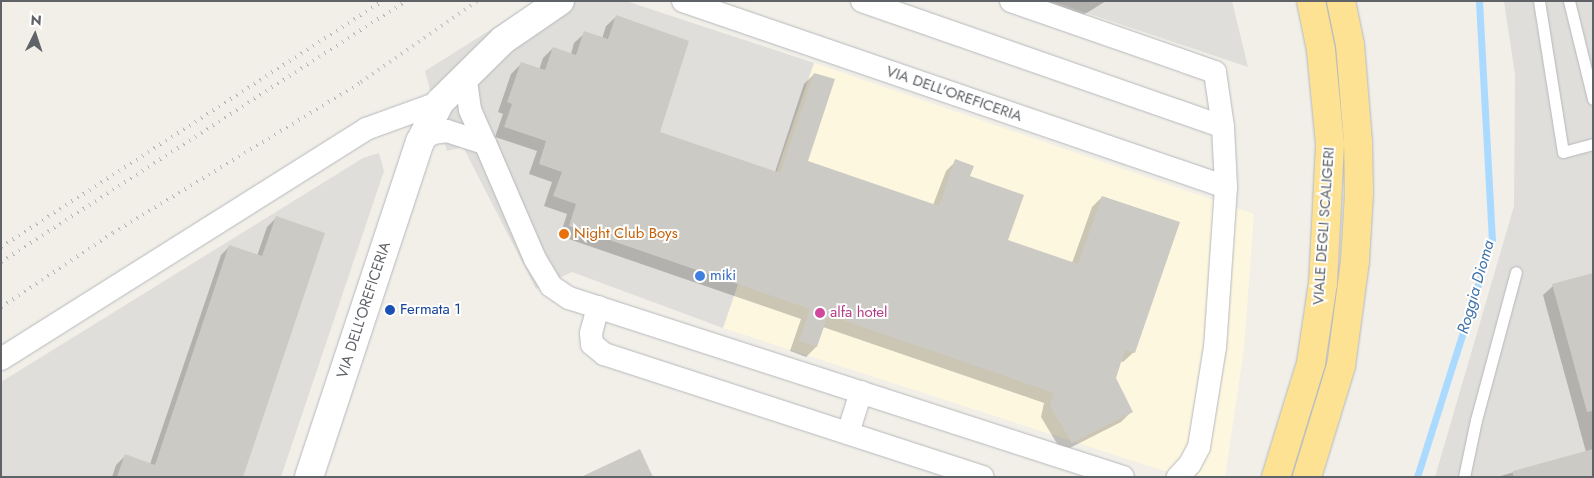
<!DOCTYPE html>
<style>
body{margin:0}
#map{position:relative;width:1594px;height:478px;overflow:hidden;background:#f1efe8;font-family:Jost,sans-serif}
div>[style]{position:absolute}
[style*='--x']{left:calc(var(--x)*1px);top:calc(var(--y)*1px);width:calc(var(--w)*1px);rotate:calc(var(--a)*1deg)}
.commercial>*{inset:0;background:#fef7e0}
.industrial>*{inset:0;background:#e0deda}
.shadow>*{inset:0;background:#0003}
.stream>*{height:7px;margin:-3.5px;padding:0 3.5px;transform-origin:3.5px;border-radius:3.5px;background:#aadaff}
.building>*{inset:0;background:#cccac5}
.roads{filter:drop-shadow(0 0 1px #b5b8bc) drop-shadow(0 0 1px #b5b8bc)}
.lane>*{height:11px;margin:-5.5px;padding:0 5.5px;transform-origin:5.5px;border-radius:5.5px;background:#fff}
.street>*{height:22px;margin:-11px;padding:0 11px;transform-origin:11px;border-radius:11px;background:#fff}
.secondary>*{height:28px;margin:-14px;padding:0 14px;transform-origin:14px;border-radius:14px;background:#fff}
.highway>*{height:28px;margin:-14px;padding:0 14px;transform-origin:14px;border-radius:14px;background:#fde293}
.rail>*{height:4px;margin-top:-2px;transform-origin:0;background:repeating-linear-gradient(90deg,#b6b7b8 0 1px,transparent 0 7px)}
.dots>*{width:14px;height:14px;translate:-50% -50%;box-sizing:border-box;border:2px solid #fff;border-radius:50%}
span{translate:-50% -50%;white-space:nowrap;text-align:center;line-height:1.15;-webkit-text-stroke:4px #fff;paint-order:stroke}
.street-label{font-size:15px;color:#5f6368}
.food-label{font-size:15px;color:#c56008}
.left{translate:0 -50%;text-align:left}
.shop-label{font-size:15px;color:#366cbe}
.transit-label{font-size:15px;color:#164399}
.hotel-label{font-size:15px;color:#b23c85}
.water-label{font-size:16px;color:#4174aa;font-style:italic}
.frame{position:absolute;inset:0;border:2px solid #5f6368;pointer-events:none}
.north{position:absolute;left:10px;top:10px;width:50px;height:50px;-webkit-text-stroke:4px #fff;paint-order:stroke;rotate:4deg;font-size:14px;font-weight:700;line-height:20px;text-align:center;color:#5f6368}
.north::after{content:'';display:block;margin:auto;width:18px;height:22px;background:#5f6368;clip-path:polygon(50% 0,100% 100%,50% 72%,0 100%)}
</style>
<div id="map">
<div class="commercial">
<div style="clip-path:polygon(814px 63px,1254px 214px,1244px 348px,1225px 477px,1183px 477px,723px 328px)"></div>
</div>
<div class="industrial">
<div style="clip-path:polygon(536px 1px,626px 1px,814px 63px,723px 328px,572px 272px,536px 289px,463px 147px,447px 151px,425px 71px)"></div>
<div style="clip-path:polygon(1051px 1px,1232px 1px,1248px 67px)"></div>
<div style="clip-path:polygon(1504px 1px,1593px 1px,1593px 477px,1435px 477px,1514px 206px,1515px 75px)"></div>
<div style="clip-path:polygon(379px 153px,384px 171px,281px 477px,1px 477px,1px 382px,363px 158px)"></div>
</div>
<div class="shadow">
<div style="clip-path:polygon(1036px 1px,1106px 1px,1080px 17px)"></div>
<div style="clip-path:polygon(617px 16px,658px 132px,775px 172px,804px 84px,814px 74px,807px 161px,933px 205px,946px 171px,956px 161px,1007px 241px,1072px 263px,1092px 207px,1102px 197px,1134px 352px,1123px 362px,1120px 361px,1114px 378px,1131px 412px,1121px 422px,1062px 452px,1041px 417px,1044px 403px,823px 327px,816px 347px,806px 357px,790px 351px,801px 319px,560px 236px,567px 214px,544px 206px,552px 182px,529px 174px,537px 151px,495px 137px,503px 114px,498px 112px,511px 74px,521px 64px,539px 70px,543px 58px,553px 48px,571px 54px,574px 43px,585px 33px,602px 39px,606px 26px)"></div>
<div style="clip-path:polygon(276px 218px,241px 477px,112px 477px,116px 465px,125px 456px,150px 464px,221px 255px,229px 247px,257px 256px,267px 227px)"></div>
<div style="clip-path:polygon(1593px 275px,1593px 477px,1497px 477px,1586px 452px,1543px 295px,1553px 286px)"></div>
</div>
<div class="stream">
<div style="--x:1417;--y:477;--w:248;--a:-72.4"></div>
<div style="--x:1492;--y:241;--w:240;--a:-93.1"></div>
</div>
<div class="building">
<div style="clip-path:polygon(616px 15px,689px 41px,660px 132px,780px 173px,814px 73px,835px 79px,808px 161px,939px 206px,955px 159px,974px 166px,970px 176px,1024px 195px,1008px 240px,1078px 264px,1102px 196px,1180px 222px,1135px 353px,1125px 350px,1116px 378px,1133px 412px,1072px 443px,1050px 406px,1054px 393px,828px 315px,817px 347px,799px 341px,810px 309px,569px 226px,576px 204px,553px 196px,562px 172px,539px 164px,546px 141px,504px 127px,512px 104px,507px 102px,521px 62px,545px 70px,553px 47px,576px 55px,584px 31px,608px 39px)"></div>
<div style="clip-path:polygon(276px 216px,325px 233px,243px 477px,117px 477px,125px 454px,155px 465px,229px 245px,262px 256px)"></div>
<div style="clip-path:polygon(1593px 273px,1593px 411px,1587px 412px,1552px 284px)"></div>
<div style="clip-path:polygon(640px 449px,653px 477px,581px 477px)"></div>
<div style="clip-path:polygon(1593px 449px,1593px 477px,1513px 477px,1513px 471px)"></div>
</div>
<div class="roads">
<div class="lane">
<div style="--x:1539;--y:1;--w:153;--a:81"></div>
<div style="--x:1563;--y:152;--w:31;--a:-15"></div>
<div style="--x:1569;--y:1;--w:101;--a:76.2"></div>
<div style="--x:1464;--y:477;--w:58;--a:-78.1"></div>
<div style="--x:1476;--y:420;--w:153;--a:-74.9"></div>
</div>
<div class="street">
<div style="--x:683;--y:1;--w:574;--a:18.91"></div>
<div style="--x:862;--y:1;--w:382;--a:19.2"></div>
<div style="--x:1223;--y:127;--w:60;--a:87.1"></div>
<div style="--x:1226;--y:187;--w:160;--a:93.9"></div>
<div style="--x:1215;--y:347;--w:101;--a:99.1"></div>
<div style="--x:1199;--y:447;--w:19;--a:118"></div>
<div style="--x:1190;--y:464;--w:18;--a:133"></div>
<div style="--x:1011;--y:1;--w:216;--a:19.2"></div>
<div style="--x:1215;--y:72;--w:56;--a:81.7"></div>
<div style="--x:465;--y:74;--w:36;--a:82"></div>
<div style="--x:470;--y:110;--w:36;--a:66"></div>
<div style="--x:420;--y:142;--w:16;--a:-35"></div>
<div style="--x:433;--y:133;--w:14;--a:-8"></div>
<div style="--x:447;--y:131;--w:40;--a:18"></div>
<div style="--x:485;--y:143;--w:126;--a:66.7"></div>
<div style="--x:535;--y:259;--w:31;--a:59"></div>
<div style="--x:551;--y:286;--w:22;--a:34"></div>
<div style="--x:569;--y:298;--w:582;--a:17.91"></div>
<div style="--x:598;--y:307;--w:27;--a:105"></div>
<div style="--x:591;--y:333;--w:11;--a:85"></div>
<div style="--x:592;--y:344;--w:16;--a:40"></div>
<div style="--x:604;--y:354;--w:398;--a:18"></div>
<div style="--x:1;--y:359;--w:431;--a:-32.2"></div>
<div style="--x:366;--y:129;--w:79;--a:-20"></div>
<div style="--x:848;--y:433;--w:43;--a:-72.4"></div>
</div>
<div class="secondary">
<div style="--x:309;--y:477;--w:353;--a:-71.7"></div>
<div style="--x:420;--y:142;--w:45;--a:-63.4"></div>
<div style="--x:440;--y:102;--w:88;--a:-44.5"></div>
<div style="--x:503;--y:40;--w:69;--a:-34.4"></div>
</div>
<div class="highway">
<div style="--x:1276;--y:477;--w:119;--a:-72.9"></div>
<div style="--x:1311;--y:363;--w:81;--a:-81.5"></div>
<div style="--x:1323;--y:283;--w:139;--a:-87.1"></div>
<div style="--x:1330;--y:144;--w:94;--a:-95.5"></div>
<div style="--x:1321;--y:50;--w:50;--a:-101.5"></div>
<div style="--x:1307;--y:477;--w:116;--a:-73"></div>
<div style="--x:1341;--y:366;--w:106;--a:-82.4"></div>
<div style="--x:1355;--y:261;--w:68;--a:-86.6"></div>
<div style="--x:1359;--y:193;--w:51;--a:-91.1"></div>
<div style="--x:1358;--y:142;--w:97;--a:-94.7"></div>
<div style="--x:1350;--y:45;--w:45;--a:-101.6"></div>
</div>
</div>
<div class="rail">
<div style="--x:1;--y:247;--w:454;--a:-32.8"></div>
<div style="--x:1;--y:262;--w:482;--a:-32.8"></div>
<div style="--x:1;--y:307;--w:134;--a:-33.5"></div>
<div style="--x:113;--y:233;--w:290;--a:-31.3"></div>
<div style="--x:361;--y:82;--w:141;--a:-34.9"></div>
</div>
<div class="dots">
<div style="left:564px;top:234px;background:#e8710a"></div>
<div style="left:700px;top:276px;background:#3f7fe0"></div>
<div style="left:390px;top:310px;background:#1a4fb4"></div>
<div style="left:820px;top:313px;background:#d1479c"></div>
</div>
<div class="street-label">
<span style="left:954px;top:94px;rotate:19deg">VIA DELL'OREFICERIA</span>
<span style="left:1324px;top:226px;rotate:-86deg">VIALE DEGLI SCALIGERI</span>
<span style="left:364px;top:310px;rotate:-72deg">VIA DELL'OREFICERIA</span>
</div>
<div class="food-label">
<span class="left" style="left:574px;top:234px">Night Club Boys</span>
</div>
<div class="shop-label">
<span class="left" style="left:710px;top:276px">miki</span>
</div>
<div class="transit-label">
<span class="left" style="left:400px;top:310px">Fermata 1</span>
</div>
<div class="hotel-label">
<span class="left" style="left:830px;top:313px">alfa hotel</span>
</div>
<div class="water-label">
<span style="left:1476px;top:287px;rotate:-74deg">Roggia Dioma</span>
</div>
<div class="frame"></div>
<div class="north">N</div>
</div>
